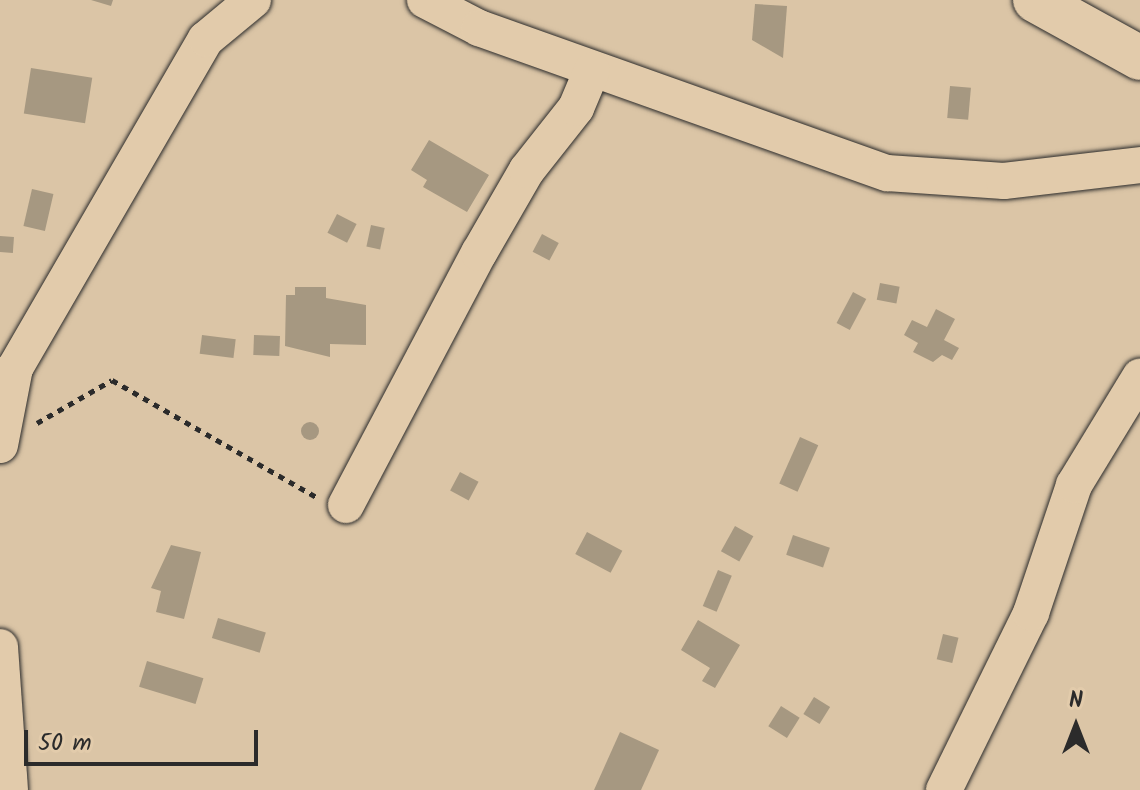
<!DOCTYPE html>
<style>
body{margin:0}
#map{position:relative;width:1140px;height:790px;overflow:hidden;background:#dbc5a6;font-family:Kalam,sans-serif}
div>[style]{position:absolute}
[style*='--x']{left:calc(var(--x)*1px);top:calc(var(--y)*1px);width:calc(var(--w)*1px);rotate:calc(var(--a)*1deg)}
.building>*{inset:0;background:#a69881;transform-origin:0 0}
.round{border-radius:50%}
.path>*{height:5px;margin-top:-2.5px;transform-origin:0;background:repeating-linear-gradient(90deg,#2b2b2b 0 6px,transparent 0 12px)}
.roads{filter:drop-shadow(0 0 2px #2b2b2b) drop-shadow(0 0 2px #2b2b2b)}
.street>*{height:36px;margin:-18px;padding:0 18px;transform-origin:18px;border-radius:18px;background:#e2cbab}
.secondary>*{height:44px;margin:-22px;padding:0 22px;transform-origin:22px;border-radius:22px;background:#e2cbab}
span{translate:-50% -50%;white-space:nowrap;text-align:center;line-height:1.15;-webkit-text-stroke:6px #e2cbab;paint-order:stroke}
.north{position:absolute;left:1036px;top:686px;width:80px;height:80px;-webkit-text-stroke:6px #e2cbab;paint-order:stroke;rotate:0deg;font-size:22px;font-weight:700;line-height:32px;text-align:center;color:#2b2b2b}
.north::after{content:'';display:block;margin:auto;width:28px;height:36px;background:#2b2b2b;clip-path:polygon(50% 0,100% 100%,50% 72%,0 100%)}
.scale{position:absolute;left:24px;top:730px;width:234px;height:36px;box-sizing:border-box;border:4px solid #2b2b2b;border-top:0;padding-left:10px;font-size:24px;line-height:28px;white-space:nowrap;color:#2b2b2b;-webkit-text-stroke:6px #e2cbab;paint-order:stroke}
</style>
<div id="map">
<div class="building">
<div style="clip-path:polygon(91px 0,113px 0,111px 6px)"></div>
<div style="clip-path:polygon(755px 4px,787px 6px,783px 58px,752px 40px)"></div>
<div style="left:31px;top:68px;width:62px;height:46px;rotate:9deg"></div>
<div style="left:950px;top:86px;width:21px;height:32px;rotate:5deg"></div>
<div style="clip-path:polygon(429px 140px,489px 175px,467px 212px,423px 187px,427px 180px,411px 170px)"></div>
<div style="left:32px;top:189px;width:22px;height:38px;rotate:13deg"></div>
<div style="left:337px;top:214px;width:22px;height:21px;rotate:27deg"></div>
<div style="left:371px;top:225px;width:14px;height:22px;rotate:12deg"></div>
<div style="left:542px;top:234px;width:19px;height:20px;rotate:28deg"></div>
<div style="left:0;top:236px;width:14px;height:16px;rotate:4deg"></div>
<div style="left:880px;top:283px;width:20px;height:17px;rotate:11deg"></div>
<div style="clip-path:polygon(295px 287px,326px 287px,326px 298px,366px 305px,366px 345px,330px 344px,330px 357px,285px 346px,286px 295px,295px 295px)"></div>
<div style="left:853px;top:292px;width:15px;height:35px;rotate:28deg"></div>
<div style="clip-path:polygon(936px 309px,955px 319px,944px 340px,959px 348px,952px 360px,942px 355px,933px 362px,913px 352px,918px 343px,904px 335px,912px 320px,927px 327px)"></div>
<div style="left:202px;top:335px;width:34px;height:19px;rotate:7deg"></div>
<div style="left:254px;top:335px;width:26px;height:20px;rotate:2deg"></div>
<div class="round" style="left:301px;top:422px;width:18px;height:18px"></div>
<div style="left:800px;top:437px;width:20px;height:51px;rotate:24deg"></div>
<div style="left:460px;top:472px;width:21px;height:21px;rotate:28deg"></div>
<div style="left:735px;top:526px;width:21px;height:29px;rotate:29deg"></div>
<div style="left:587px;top:532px;width:40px;height:25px;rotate:28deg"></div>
<div style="left:793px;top:535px;width:39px;height:21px;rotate:19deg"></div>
<div style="clip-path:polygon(171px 545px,201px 552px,184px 619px,156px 612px,161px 591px,151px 588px)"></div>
<div style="left:718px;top:570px;width:15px;height:39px;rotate:23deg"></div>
<div style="left:218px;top:618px;width:50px;height:21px;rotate:17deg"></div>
<div style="clip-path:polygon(698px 620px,740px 645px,715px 688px,702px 681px,710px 668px,681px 650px)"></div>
<div style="left:943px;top:634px;width:16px;height:26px;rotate:14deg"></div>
<div style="left:147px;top:661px;width:59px;height:27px;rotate:17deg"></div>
<div style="left:814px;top:697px;width:19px;height:20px;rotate:32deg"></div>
<div style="left:781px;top:706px;width:22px;height:24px;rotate:32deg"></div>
<div style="clip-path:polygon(620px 732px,659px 750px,641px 790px,594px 790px)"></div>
</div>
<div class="path">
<div style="--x:37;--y:423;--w:86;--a:-29.8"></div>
<div style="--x:112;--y:380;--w:235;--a:29.8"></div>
</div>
<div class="roads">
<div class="street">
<div style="--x:425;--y:0;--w:61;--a:27.4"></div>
<div style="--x:479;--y:28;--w:433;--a:19.6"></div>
<div style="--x:887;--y:173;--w:117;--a:3.9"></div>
<div style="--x:1004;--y:181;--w:137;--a:-6.7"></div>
<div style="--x:0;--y:382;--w:21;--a:-43"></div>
<div style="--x:15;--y:368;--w:380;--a:-59.9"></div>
<div style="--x:206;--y:39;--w:61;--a:-39.7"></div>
<div style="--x:0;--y:445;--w:78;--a:-79"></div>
<div style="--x:346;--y:505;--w:285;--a:-62.2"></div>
<div style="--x:479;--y:253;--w:96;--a:-60"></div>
<div style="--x:527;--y:170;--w:79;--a:-51.7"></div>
<div style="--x:576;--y:108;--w:41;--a:-67.2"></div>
<div style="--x:0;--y:647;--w:143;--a:86"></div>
<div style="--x:944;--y:790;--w:197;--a:-63.8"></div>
<div style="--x:1031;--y:613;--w:135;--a:-71.4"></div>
<div style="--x:1074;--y:485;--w:127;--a:-58.6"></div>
</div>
<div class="secondary">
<div style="--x:1035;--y:0;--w:120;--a:28.9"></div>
</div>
</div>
<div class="north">N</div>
<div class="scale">50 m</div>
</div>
